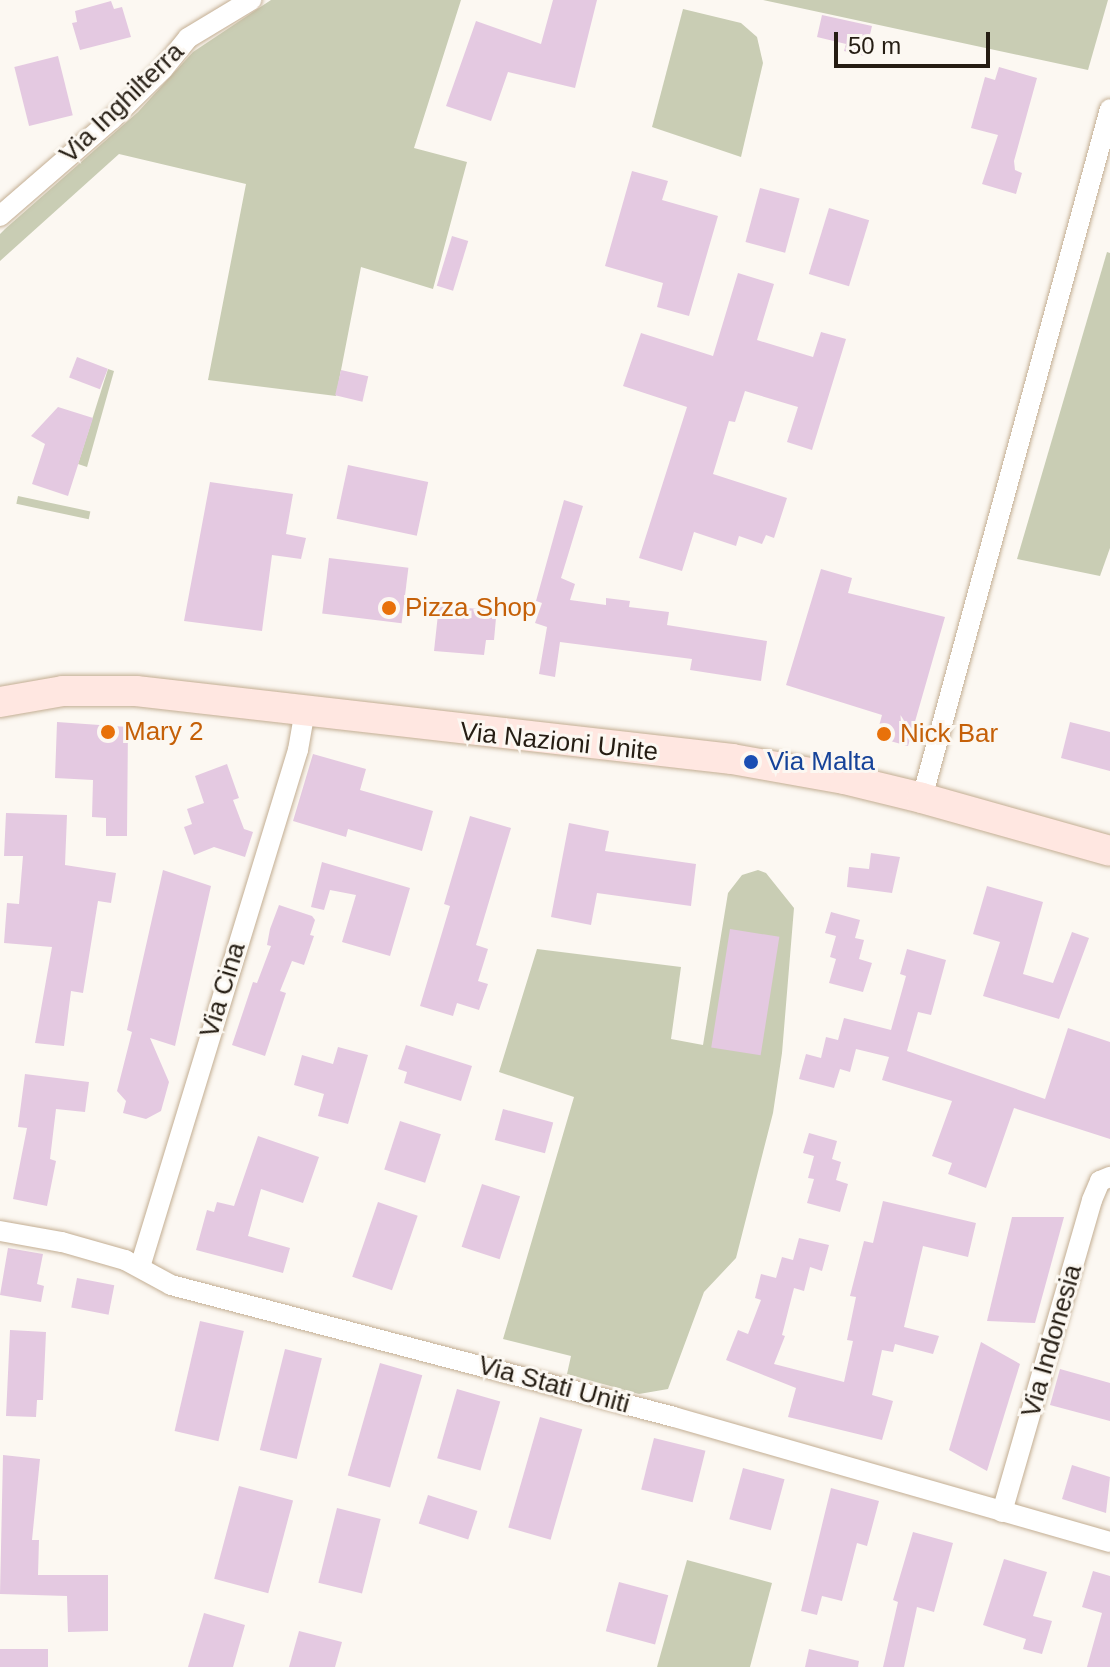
<!DOCTYPE html>
<style>
body{margin:0}
#map{position:relative;width:1110px;height:1667px;overflow:hidden;background:#fcf8f2;font-family:Arial,sans-serif}
div>[style]{position:absolute}
[style*='--x']{left:calc(var(--x)*1px);top:calc(var(--y)*1px);width:calc(var(--w)*1px);rotate:calc(var(--a)*1deg)}
.green>*{inset:0;background:#c9cdb4;transform-origin:0 0}
.building>*{inset:0;background:#e4c9e1;transform-origin:0 0}
.roads{filter:drop-shadow(0 0 2px #c3ae93) drop-shadow(0 0 2px #c3ae93)}
.street>*{height:20px;margin:-10px;padding:0 10px;transform-origin:10px;border-radius:10px;background:#fff}
.secondary>*{height:30px;margin:-15px;padding:0 15px;transform-origin:15px;border-radius:15px;background:#ffe7e1}
.dots>*{width:22px;height:22px;translate:-50% -50%;box-sizing:border-box;border:4px solid #fcf8f2;border-radius:50%}
span{translate:-50% -50%;white-space:nowrap;text-align:center;line-height:1.15;-webkit-text-stroke:6px #fcf8f2;paint-order:stroke}
.street-label{font-size:26px;color:#251d13}
.food-label{font-size:26px;color:#c56008}
.left{translate:0 -50%;text-align:left}
.transit-label{font-size:26px;color:#164399}
.scale{position:absolute;left:834px;top:32px;width:156px;height:36px;box-sizing:border-box;border:4px solid #251d13;border-top:0;padding-left:10px;font-size:24px;line-height:28px;white-space:nowrap;color:#251d13;-webkit-text-stroke:6px #fcf8f2;paint-order:stroke}
</style>
<div id="map">
<div class="green">
<div style="clip-path:polygon(271px 0,461px 0,414px 148px,467px 162px,433px 289px,361px 267px,336px 396px,208px 380px,246px 184px,119px 154px,0 261px,0 234px,5px 229px,138px 112px,193px 52px)"></div>
<div style="clip-path:polygon(763px 0,1108px 0,1088px 70px)"></div>
<div style="clip-path:polygon(683px 9px,741px 23px,757px 37px,763px 63px,741px 157px,652px 127px)"></div>
<div style="clip-path:polygon(1107px 252px,1110px 253px,1110px 548px,1100px 576px,1017px 559px)"></div>
<div style="clip-path:polygon(108px 369px,114px 371px,87px 467px,78px 464px)"></div>
<div style="left:18px;top:496px;width:74px;height:8px;rotate:12deg"></div>
<div style="clip-path:polygon(758px 870px,766px 873px,794px 908px,782px 1053px,773px 1113px,736px 1258px,704px 1292px,668px 1389px,639px 1394px,567px 1374px,571px 1356px,503px 1339px,574px 1097px,499px 1072px,537px 949px,681px 967px,671px 1039px,703px 1045px,728px 893px,742px 875px)"></div>
<div style="clip-path:polygon(687px 1560px,772px 1583px,750px 1667px,657px 1667px)"></div>
</div>
<div class="building">
<div style="clip-path:polygon(553px 0,597px 0,575px 88px,508px 72px,491px 121px,446px 106px,476px 21px,541px 44px)"></div>
<div style="clip-path:polygon(111px 1px,114px 9px,122px 7px,131px 37px,80px 50px,72px 23px,77px 22px,75px 11px)"></div>
<div style="clip-path:polygon(822px 15px,872px 26px,865px 56px,844px 51px,846px 44px,817px 37px)"></div>
<div style="left:58px;top:56px;width:61px;height:45px;rotate:76deg"></div>
<div style="clip-path:polygon(999px 67px,1037px 78px,1014px 161px,1015px 170px,1022px 173px,1016px 194px,982px 184px,998px 135px,971px 128px,985px 77px,995px 80px)"></div>
<div style="clip-path:polygon(632px 171px,668px 181px,662px 200px,718px 216px,689px 316px,657px 307px,663px 283px,605px 266px)"></div>
<div style="left:760px;top:188px;width:41px;height:56px;rotate:15deg"></div>
<div style="left:829px;top:208px;width:42px;height:69px;rotate:17deg"></div>
<div style="left:452px;top:236px;width:17px;height:52px;rotate:17deg"></div>
<div style="clip-path:polygon(738px 273px,774px 284px,757px 340px,813px 357px,821px 332px,846px 339px,812px 450px,787px 442px,798px 407px,745px 391px,735px 422px,729px 421px,713px 474px,787px 498px,774px 538px,766px 535px,762px 544px,739px 536px,736px 546px,694px 532px,682px 571px,639px 558px,687px 407px,623px 386px,641px 333px,713px 356px)"></div>
<div style="left:77px;top:357px;width:33px;height:22px;rotate:21deg"></div>
<div style="left:341px;top:370px;width:28px;height:26px;rotate:13deg"></div>
<div style="clip-path:polygon(58px 407px,93px 418px,68px 496px,32px 484px,45px 444px,31px 436px)"></div>
<div style="left:348px;top:465px;width:82px;height:55px;rotate:12deg"></div>
<div style="clip-path:polygon(210px 482px,293px 494px,286px 534px,306px 538px,301px 559px,272px 555px,262px 631px,184px 621px)"></div>
<div style="clip-path:polygon(564px 500px,583px 506px,561px 578px,575px 584px,570px 600px,606px 605px,606px 598px,630px 601px,629px 607px,669px 612px,667px 625px,767px 641px,761px 681px,690px 670px,692px 659px,560px 642px,555px 677px,539px 674px,547px 627px,535px 623px,542px 603px,536px 601px)"></div>
<div style="left:329px;top:558px;width:80px;height:56px;rotate:7deg"></div>
<div style="clip-path:polygon(821px 569px,852px 578px,848px 593px,945px 617px,908px 746px,876px 737px,882px 715px,786px 685px)"></div>
<div style="clip-path:polygon(439px 605px,488px 610px,487px 617px,496px 618px,494px 640px,486px 640px,484px 655px,434px 651px)"></div>
<div style="clip-path:polygon(57px 722px,128px 727px,127px 836px,106px 836px,106px 818px,92px 817px,93px 780px,55px 778px)"></div>
<div style="clip-path:polygon(1070px 722px,1110px 732px,1110px 771px,1061px 758px)"></div>
<div style="clip-path:polygon(313px 754px,366px 769px,360px 790px,433px 811px,422px 851px,348px 829px,346px 837px,293px 821px)"></div>
<div style="clip-path:polygon(227px 764px,239px 798px,233px 800px,244px 829px,253px 832px,245px 857px,214px 847px,194px 855px,184px 827px,192px 824px,187px 809px,204px 803px,195px 776px)"></div>
<div style="clip-path:polygon(6px 813px,67px 815px,65px 865px,116px 873px,111px 903px,98px 901px,83px 993px,71px 991px,64px 1046px,35px 1043px,52px 947px,4px 943px,7px 903px,19px 904px,23px 856px,4px 856px)"></div>
<div style="clip-path:polygon(470px 816px,511px 828px,476px 945px,488px 949px,478px 981px,488px 984px,479px 1010px,457px 1003px,453px 1016px,420px 1006px,450px 906px,444px 904px)"></div>
<div style="clip-path:polygon(569px 823px,609px 831px,605px 851px,696px 864px,691px 906px,597px 893px,591px 925px,551px 917px)"></div>
<div style="clip-path:polygon(871px 853px,900px 857px,892px 893px,847px 887px,849px 867px,869px 869px)"></div>
<div style="clip-path:polygon(322px 862px,410px 888px,390px 956px,342px 942px,356px 895px,330px 890px,324px 910px,311px 907px)"></div>
<div style="clip-path:polygon(163px 870px,211px 886px,175px 1046px,150px 1038px,169px 1082px,161px 1111px,146px 1119px,123px 1113px,126px 1101px,117px 1091px,132px 1032px,127px 1030px)"></div>
<div style="clip-path:polygon(987px 886px,1043px 902px,1023px 974px,1053px 983px,1072px 932px,1089px 938px,1059px 1019px,983px 996px,1000px 942px,973px 934px)"></div>
<div style="clip-path:polygon(279px 905px,312px 916px,315px 920px,310px 935px,314px 936px,304px 965px,292px 961px,280px 991px,286px 993px,265px 1056px,232px 1045px,253px 982px,257px 983px,271px 946px,267px 945px,270px 929px)"></div>
<div style="clip-path:polygon(831px 912px,860px 920px,855px 938px,864px 940px,859px 959px,872px 963px,863px 992px,829px 983px,836px 959px,830px 957px,836px 936px,825px 933px)"></div>
<div style="left:730px;top:929px;width:50px;height:120px;rotate:9deg"></div>
<div style="clip-path:polygon(907px 949px,946px 960px,931px 1015px,918px 1012px,907px 1051px,1045px 1099px,1068px 1028px,1110px 1042px,1110px 1139px,1014px 1108px,986px 1188px,948px 1174px,952px 1163px,932px 1156px,952px 1101px,882px 1080px,889px 1057px,856px 1049px,850px 1072px,840px 1069px,834px 1088px,799px 1079px,806px 1054px,821px 1058px,826px 1037px,838px 1040px,844px 1018px,891px 1030px,906px 976px,900px 974px)"></div>
<div style="clip-path:polygon(406px 1045px,472px 1066px,461px 1101px,404px 1083px,407px 1072px,398px 1069px)"></div>
<div style="clip-path:polygon(338px 1047px,368px 1055px,348px 1124px,318px 1116px,324px 1094px,294px 1085px,302px 1055px,333px 1064px)"></div>
<div style="clip-path:polygon(25px 1074px,89px 1082px,85px 1112px,56px 1109px,50px 1159px,56px 1161px,47px 1206px,13px 1199px,27px 1128px,18px 1127px)"></div>
<div style="left:503px;top:1109px;width:52px;height:32px;rotate:15deg"></div>
<div style="left:400px;top:1121px;width:43px;height:51px;rotate:18deg"></div>
<div style="clip-path:polygon(809px 1133px,837px 1141px,832px 1159px,841px 1162px,836px 1180px,848px 1184px,840px 1212px,807px 1203px,814px 1179px,808px 1178px,814px 1156px,803px 1153px)"></div>
<div style="clip-path:polygon(258px 1136px,319px 1157px,303px 1203px,261px 1189px,248px 1236px,290px 1248px,283px 1273px,196px 1250px,207px 1210px,214px 1212px,217px 1202px,234px 1206px)"></div>
<div style="left:482px;top:1184px;width:40px;height:66px;rotate:18deg"></div>
<div style="clip-path:polygon(883px 1201px,976px 1223px,968px 1257px,923px 1246px,904px 1327px,939px 1336px,933px 1354px,895px 1344px,893px 1352px,882px 1350px,872px 1395px,893px 1401px,882px 1440px,788px 1417px,796px 1388px,726px 1360px,738px 1330px,748px 1334px,761px 1300px,755px 1298px,761px 1274px,776px 1278px,782px 1257px,793px 1260px,799px 1238px,829px 1245px,822px 1271px,810px 1267px,804px 1291px,794px 1288px,782px 1335px,785px 1336px,774px 1364px,844px 1382px,853px 1341px,847px 1340px,856px 1297px,850px 1296px,864px 1241px,873px 1243px)"></div>
<div style="left:378px;top:1202px;width:42px;height:79px;rotate:19deg"></div>
<div style="clip-path:polygon(1012px 1217px,1064px 1217px,1035px 1323px,987px 1321px)"></div>
<div style="clip-path:polygon(8px 1248px,43px 1254px,37px 1284px,44px 1286px,41px 1302px,0 1295px)"></div>
<div style="left:77px;top:1278px;width:38px;height:30px;rotate:11deg"></div>
<div style="left:200px;top:1321px;width:45px;height:113px;rotate:13deg"></div>
<div style="clip-path:polygon(10px 1330px,46px 1332px,43px 1400px,37px 1400px,36px 1417px,6px 1416px)"></div>
<div style="clip-path:polygon(981px 1342px,1020px 1364px,987px 1471px,949px 1450px)"></div>
<div style="left:285px;top:1349px;width:38px;height:104px;rotate:14deg"></div>
<div style="left:380px;top:1363px;width:44px;height:117px;rotate:16deg"></div>
<div style="clip-path:polygon(1060px 1369px,1110px 1383px,1110px 1421px,1050px 1405px)"></div>
<div style="left:457px;top:1389px;width:45px;height:72px;rotate:16deg"></div>
<div style="left:540px;top:1417px;width:44px;height:115px;rotate:16deg"></div>
<div style="left:654px;top:1438px;width:53px;height:53px;rotate:14deg"></div>
<div style="clip-path:polygon(3px 1455px,40px 1459px,32px 1540px,39px 1540px,38px 1575px,108px 1575px,108px 1631px,68px 1632px,67px 1596px,0 1594px)"></div>
<div style="clip-path:polygon(1072px 1465px,1110px 1477px,1106px 1513px,1062px 1499px)"></div>
<div style="left:743px;top:1468px;width:43px;height:53px;rotate:15deg"></div>
<div style="left:239px;top:1486px;width:56px;height:96px;rotate:15deg"></div>
<div style="clip-path:polygon(831px 1488px,879px 1501px,867px 1546px,857px 1543px,842px 1601px,822px 1596px,817px 1615px,801px 1611px)"></div>
<div style="left:428px;top:1495px;width:52px;height:30px;rotate:18deg"></div>
<div style="left:337px;top:1508px;width:45px;height:77px;rotate:14deg"></div>
<div style="clip-path:polygon(913px 1532px,953px 1543px,934px 1612px,917px 1607px,904px 1667px,883px 1667px,898px 1602px,893px 1600px)"></div>
<div style="clip-path:polygon(1004px 1559px,1047px 1572px,1033px 1616px,1052px 1621px,1042px 1654px,1023px 1649px,1026px 1639px,983px 1625px)"></div>
<div style="clip-path:polygon(1093px 1571px,1110px 1576px,1110px 1667px,1087px 1667px,1102px 1613px,1082px 1607px)"></div>
<div style="left:619px;top:1582px;width:51px;height:51px;rotate:15deg"></div>
<div style="clip-path:polygon(204px 1613px,245px 1625px,233px 1667px,188px 1667px)"></div>
<div style="clip-path:polygon(299px 1631px,342px 1642px,335px 1667px,289px 1667px)"></div>
<div style="left:0;top:1649px;width:48px;height:18px"></div>
<div style="clip-path:polygon(809px 1649px,859px 1661px,858px 1667px,805px 1667px)"></div>
</div>
<div class="roads">
<div class="street">
<div style="--x:0;--y:216;--w:147;--a:-40.9"></div>
<div style="--x:111;--y:120;--w:73;--a:-44.4"></div>
<div style="--x:163;--y:69;--w:40;--a:-51"></div>
<div style="--x:188;--y:38;--w:74;--a:-31.1"></div>
<div style="--x:922;--y:798;--w:714;--a:-74.74"></div>
<div style="--x:0;--y:1231;--w:63;--a:10.1"></div>
<div style="--x:62;--y:1242;--w:66;--a:15.9"></div>
<div style="--x:125;--y:1260;--w:52;--a:28.5"></div>
<div style="--x:171;--y:1285;--w:520;--a:14.7"></div>
<div style="--x:674;--y:1417;--w:454;--a:16"></div>
<div style="--x:140;--y:1267;--w:541;--a:-73.01"></div>
<div style="--x:298;--y:750;--w:39;--a:-80"></div>
<div style="--x:1002;--y:1512;--w:325;--a:-73.9"></div>
<div style="--x:1092;--y:1200;--w:21;--a:-67"></div>
<div style="--x:1100;--y:1181;--w:11;--a:-22"></div>
</div>
<div class="secondary">
<div style="--x:0;--y:702;--w:64;--a:-9.9"></div>
<div style="--x:63;--y:691;--w:73;--a:0"></div>
<div style="--x:136;--y:691;--w:600;--a:6.51"></div>
<div style="--x:732;--y:759;--w:114;--a:10.1"></div>
<div style="--x:844;--y:779;--w:80;--a:13.7"></div>
<div style="--x:922;--y:798;--w:195;--a:15.7"></div>
</div>
</div>
<div class="dots">
<div style="left:389px;top:608px;background:#e8710a"></div>
<div style="left:108px;top:732px;background:#e8710a"></div>
<div style="left:884px;top:734px;background:#e8710a"></div>
<div style="left:751px;top:762px;background:#1a4fb4"></div>
</div>
<div class="street-label">
<span style="left:122px;top:103px;rotate:-44deg">Via Inghilterra</span>
<span style="left:559px;top:742px;rotate:6deg">Via Nazioni Unite</span>
<span style="left:223px;top:990px;rotate:-73deg">Via Cina</span>
<span style="left:1052px;top:1341px;rotate:-74deg">Via Indonesia</span>
<span style="left:554px;top:1385px;rotate:15deg">Via Stati Uniti</span>
</div>
<div class="food-label">
<span class="left" style="left:405px;top:608px">Pizza Shop</span>
<span class="left" style="left:124px;top:732px">Mary 2</span>
<span class="left" style="left:900px;top:734px">Nick Bar</span>
</div>
<div class="transit-label">
<span class="left" style="left:767px;top:762px">Via Malta</span>
</div>
<div class="scale">50 m</div>
</div>
